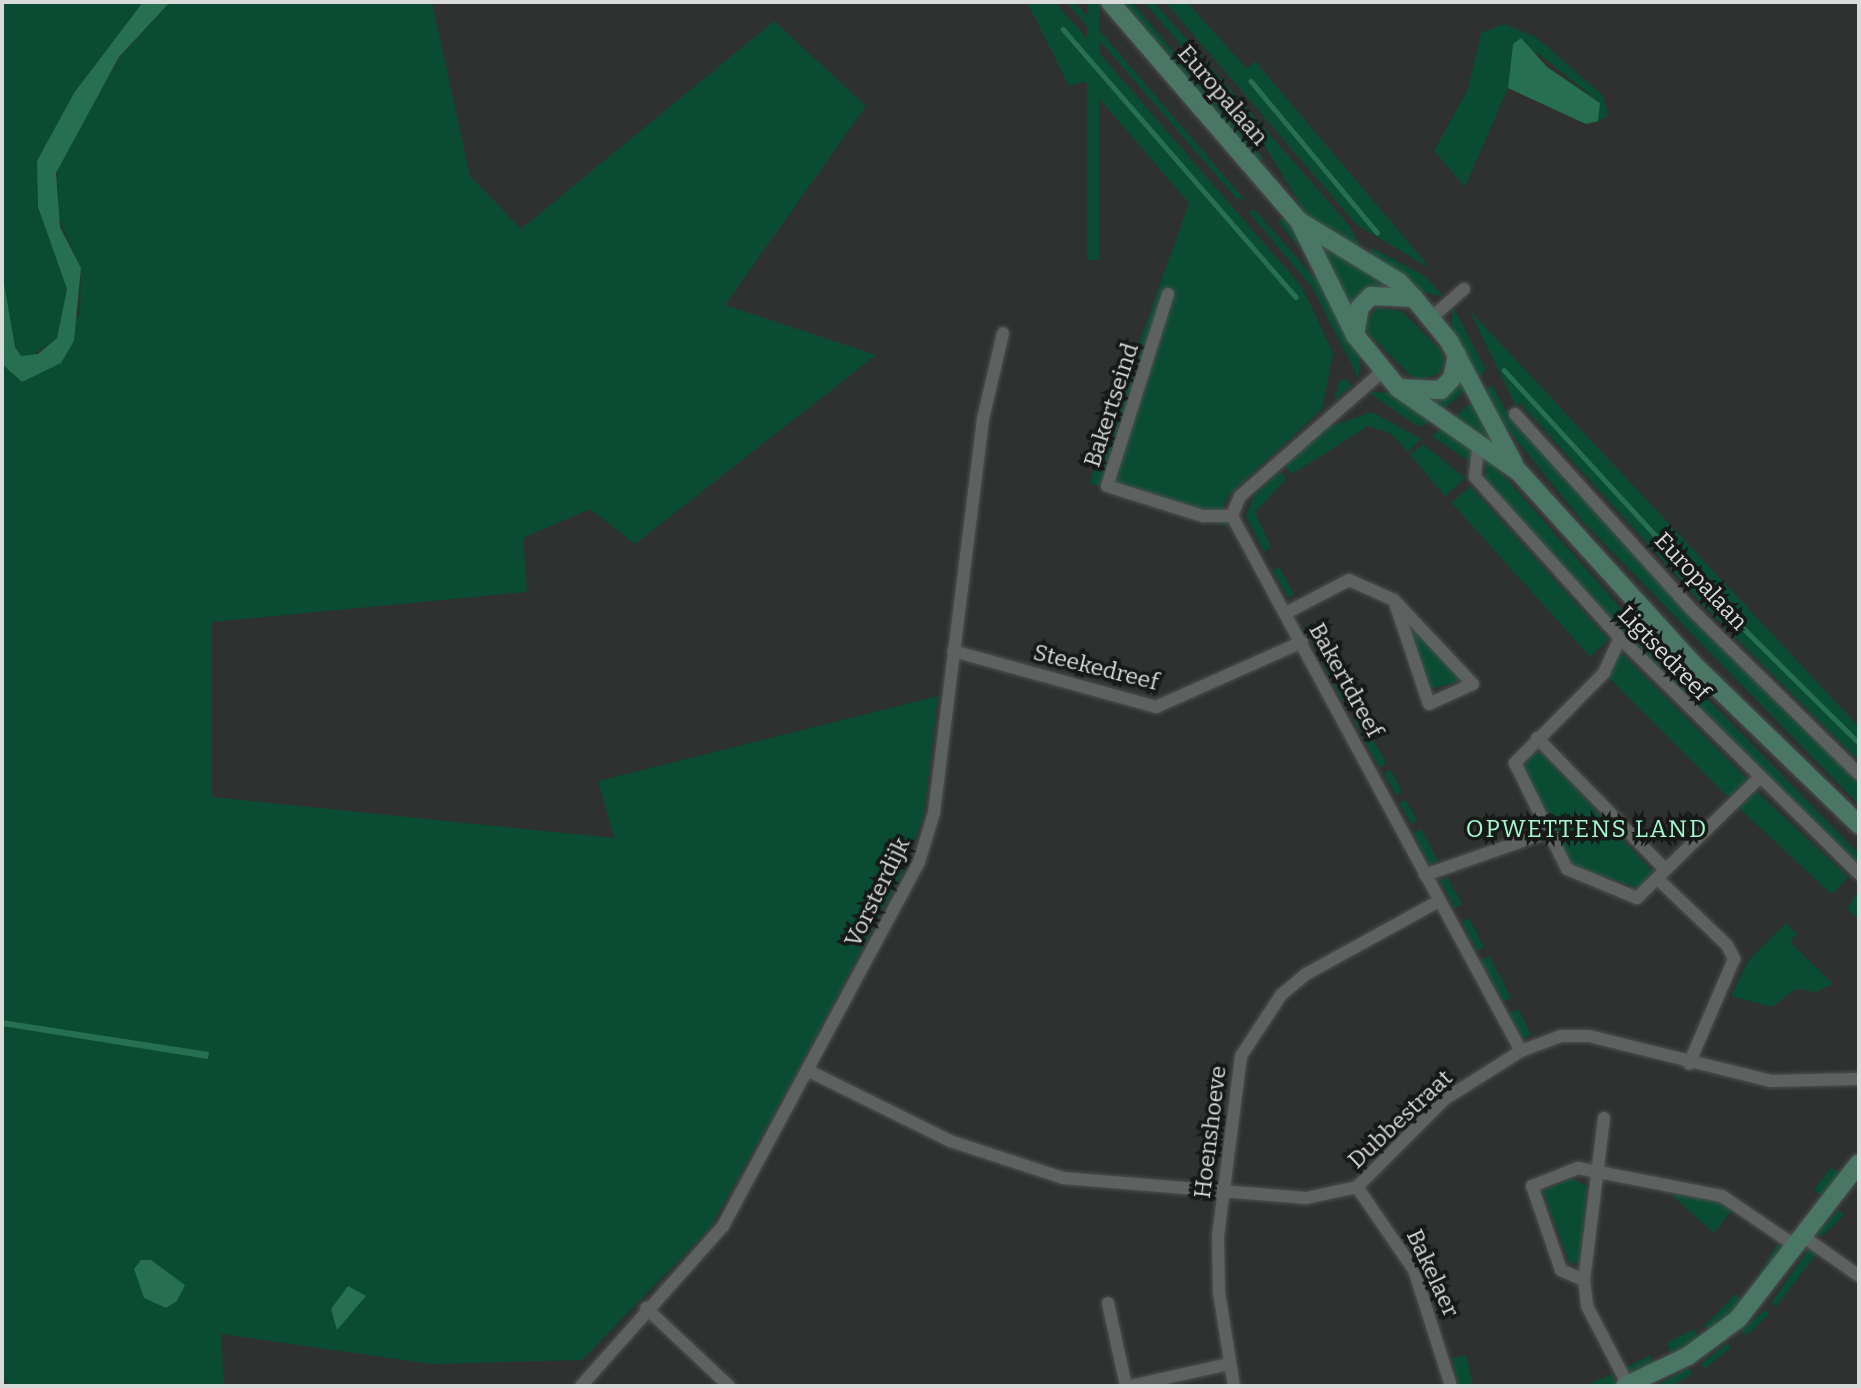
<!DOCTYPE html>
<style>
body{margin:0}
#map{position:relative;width:1861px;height:1388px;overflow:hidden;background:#2e312f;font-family:Bitter,serif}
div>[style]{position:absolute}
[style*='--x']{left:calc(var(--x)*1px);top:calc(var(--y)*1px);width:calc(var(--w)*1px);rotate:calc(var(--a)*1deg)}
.green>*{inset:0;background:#094c33;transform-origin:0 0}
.water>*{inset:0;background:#266f50}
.stream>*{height:4.5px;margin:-2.25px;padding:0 2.25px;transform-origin:2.25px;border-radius:2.25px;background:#266f50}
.roads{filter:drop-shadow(0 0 2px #4d4f4e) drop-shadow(0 0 2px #4d4f4e)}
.street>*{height:12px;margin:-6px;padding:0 6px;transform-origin:6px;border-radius:6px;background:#5d615f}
.secondary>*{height:18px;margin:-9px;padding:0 9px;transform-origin:9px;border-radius:9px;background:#4a7765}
span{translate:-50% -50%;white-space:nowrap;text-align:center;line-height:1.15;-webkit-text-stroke:7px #171918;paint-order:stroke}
.street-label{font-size:23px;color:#d9dbda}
.neighbourhood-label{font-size:24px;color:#a5f8ce;letter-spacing:2px}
.frame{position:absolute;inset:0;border:4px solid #d9dbda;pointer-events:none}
</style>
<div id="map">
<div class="green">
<div style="clip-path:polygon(2px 2px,143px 2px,74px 93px,37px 161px,38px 207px,67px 289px,57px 338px,30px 357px,21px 356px,11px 337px,2px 272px)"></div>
<div style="clip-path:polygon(170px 2px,432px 2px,470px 176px,521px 229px,774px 21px,866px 106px,725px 305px,876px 355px,635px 544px,590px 509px,523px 538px,527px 592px,212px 622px,212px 797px,614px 838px,598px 781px,938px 696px,924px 814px,904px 870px,796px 1074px,710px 1228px,582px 1360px,432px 1364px,221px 1334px,224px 1386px,12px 1386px,2px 1380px,2px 364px,22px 382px,80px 314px,81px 268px,57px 214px,58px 165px,120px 57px)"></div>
<div style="clip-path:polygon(1027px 2px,1055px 2px,1302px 287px,1333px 353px,1322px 409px,1228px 496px,1223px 505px,1230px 527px,1089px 483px,1189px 203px,1085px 82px,1069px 86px)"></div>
<div style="clip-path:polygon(1066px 2px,1075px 2px,1245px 200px,1236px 198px)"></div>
<div style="left:1087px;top:2px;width:12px;height:258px"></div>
<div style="clip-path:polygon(1120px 2px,1132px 2px,1263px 158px,1258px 162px)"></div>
<div style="clip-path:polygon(1144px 2px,1154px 2px,1348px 224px,1365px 254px,1307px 216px,1256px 131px)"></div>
<div style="clip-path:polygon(1165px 2px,1187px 2px,1247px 69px,1255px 61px,1431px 269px,1357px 225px)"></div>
<div style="clip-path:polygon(1504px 24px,1536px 37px,1603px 96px,1608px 116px,1593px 124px,1600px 103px,1538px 53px,1513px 44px,1508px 88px,1465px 187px,1434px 151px,1468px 89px,1481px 33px)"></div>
<div style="clip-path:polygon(1254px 209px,1326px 291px,1360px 353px,1359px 379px,1312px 287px,1249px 213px)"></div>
<div style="clip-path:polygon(1285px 215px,1303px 243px,1299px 247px,1278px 222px)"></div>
<div style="clip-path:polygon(1318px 239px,1391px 282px,1389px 287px,1370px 289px,1345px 306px)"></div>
<div style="clip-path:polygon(1370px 247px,1425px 276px,1443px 296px,1418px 291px,1372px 257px)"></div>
<div style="clip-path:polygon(1453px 307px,1486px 370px,1476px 381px,1451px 333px)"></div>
<div style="clip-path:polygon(1377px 308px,1401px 311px,1441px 350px,1445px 363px,1438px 374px,1419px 380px,1410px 375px,1369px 334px,1365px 322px)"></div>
<div style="clip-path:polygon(1469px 310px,1859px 727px,1859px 761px,1702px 604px,1520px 403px,1516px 406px)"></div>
<div style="clip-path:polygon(1459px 378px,1469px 387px,1437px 415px,1421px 397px)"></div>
<div style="clip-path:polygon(1346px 379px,1352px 386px,1334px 400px,1339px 381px)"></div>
<div style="clip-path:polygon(1492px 385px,1506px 411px,1600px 516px,1859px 782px,1859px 805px,1583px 522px,1493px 411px,1482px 393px)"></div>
<div style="clip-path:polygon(1368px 392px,1395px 393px,1429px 421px,1419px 427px)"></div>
<div style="clip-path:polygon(1475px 399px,1497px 443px,1492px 446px,1450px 421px)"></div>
<div style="clip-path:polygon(1372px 412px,1421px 439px,1408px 452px,1390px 433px,1368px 426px,1292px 474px,1285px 466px,1325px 428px)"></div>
<div style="clip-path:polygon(1442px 428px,1472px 442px,1476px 466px,1432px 436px)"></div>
<div style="clip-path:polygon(1423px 444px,1465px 478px,1445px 496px,1410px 455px)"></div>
<div style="clip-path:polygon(1487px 457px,1639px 629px,1859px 854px,1859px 866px,1598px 607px,1485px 480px)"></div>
<div style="clip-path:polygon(1280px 471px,1286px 479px,1255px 512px,1271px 547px,1264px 552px,1246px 516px,1254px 495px)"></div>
<div style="left:1470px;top:486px;width:207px;height:25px;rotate:48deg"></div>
<div style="left:1279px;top:567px;width:31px;height:7px;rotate:61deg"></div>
<div style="clip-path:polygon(1404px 618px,1458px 676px,1458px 682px,1429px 689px)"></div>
<div style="left:1310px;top:624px;width:30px;height:7px;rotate:60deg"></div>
<div style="left:1620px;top:652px;width:180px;height:26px;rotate:45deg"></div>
<div style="left:1332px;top:664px;width:40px;height:8px;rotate:62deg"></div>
<div style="left:1359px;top:712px;width:24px;height:8px;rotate:62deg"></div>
<div style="left:1372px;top:738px;width:29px;height:8px;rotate:61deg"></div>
<div style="clip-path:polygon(1533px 753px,1542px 753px,1652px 871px,1639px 888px,1571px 867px,1523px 768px)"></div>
<div style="left:1390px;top:770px;width:25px;height:7px;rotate:61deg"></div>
<div style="left:1756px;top:791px;width:126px;height:24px;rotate:43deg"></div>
<div style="clip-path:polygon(1406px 800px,1417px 821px,1411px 824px,1399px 803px)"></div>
<div style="left:1421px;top:829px;width:36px;height:9px;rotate:62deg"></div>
<div style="left:1447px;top:877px;width:31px;height:8px;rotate:61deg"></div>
<div style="clip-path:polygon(1859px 890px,1859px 920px,1847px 909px)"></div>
<div style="left:1469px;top:918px;width:33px;height:8px;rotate:63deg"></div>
<div style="clip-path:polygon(1786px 923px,1797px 934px,1790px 942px,1833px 984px,1816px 992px,1795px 989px,1772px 1007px,1731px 996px,1749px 960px)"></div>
<div style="left:1489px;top:956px;width:47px;height:9px;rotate:62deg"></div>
<div style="left:1518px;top:1009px;width:29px;height:10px;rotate:63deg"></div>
<div style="left:1832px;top:1167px;width:13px;height:29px;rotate:39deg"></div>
<div style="clip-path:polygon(1571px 1178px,1587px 1186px,1580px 1261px,1570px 1264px,1543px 1191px)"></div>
<div style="clip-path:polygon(1668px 1192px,1722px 1202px,1732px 1210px,1714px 1233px)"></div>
<div style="left:1839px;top:1210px;width:7px;height:31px;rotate:45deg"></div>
<div style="left:1778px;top:1243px;width:12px;height:60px;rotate:31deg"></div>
<div style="clip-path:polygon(1812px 1245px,1819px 1250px,1776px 1307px,1771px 1303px)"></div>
<div style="left:1736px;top:1294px;width:11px;height:45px;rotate:45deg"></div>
<div style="clip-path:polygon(1765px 1310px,1769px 1314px,1746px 1336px,1741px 1330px)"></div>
<div style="left:1694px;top:1329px;width:11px;height:31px;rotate:63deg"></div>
<div style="left:1727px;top:1343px;width:6px;height:33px;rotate:51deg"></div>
<div style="left:1466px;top:1355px;width:32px;height:14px;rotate:77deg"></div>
<div style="left:1650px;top:1355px;width:11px;height:27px;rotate:63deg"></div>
<div style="clip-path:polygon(1688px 1368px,1692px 1374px,1671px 1386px,1656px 1386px)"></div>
<div style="clip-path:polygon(1612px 1374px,1616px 1384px,1590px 1386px,1589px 1384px)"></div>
</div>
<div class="water">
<div style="clip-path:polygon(143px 2px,170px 2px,119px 57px,56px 173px,60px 227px,81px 268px,74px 341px,61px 363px,22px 382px,2px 364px,2px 272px,15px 347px,21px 356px,38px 354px,57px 338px,67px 289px,38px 207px,37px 161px,74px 93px)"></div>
<div style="clip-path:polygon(1521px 38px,1547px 67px,1600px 103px,1598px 121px,1586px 124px,1508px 88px,1513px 44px)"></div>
<div style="clip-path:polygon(2px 1020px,209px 1052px,208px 1059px,2px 1026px)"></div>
<div style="clip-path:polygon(141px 1260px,151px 1260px,185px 1285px,177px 1301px,166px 1308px,144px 1298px,134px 1269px)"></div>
<div style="clip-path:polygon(348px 1286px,366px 1296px,337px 1330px,331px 1309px)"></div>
</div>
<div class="stream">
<div style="--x:1063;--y:29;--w:355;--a:49"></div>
<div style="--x:1251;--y:81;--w:197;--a:50.2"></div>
<div style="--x:1504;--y:370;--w:311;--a:47.5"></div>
<div style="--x:1714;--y:599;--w:204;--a:44.8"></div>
</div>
<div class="roads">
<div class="street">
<div style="--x:1168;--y:294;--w:201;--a:107.6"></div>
<div style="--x:1107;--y:486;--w:101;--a:17.4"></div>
<div style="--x:1203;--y:516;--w:29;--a:0"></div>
<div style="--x:1431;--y:318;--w:44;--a:-41.3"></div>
<div style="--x:1383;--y:371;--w:190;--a:138.8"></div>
<div style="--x:1240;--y:496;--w:22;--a:112"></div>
<div style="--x:1232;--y:516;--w:608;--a:61.62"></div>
<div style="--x:1515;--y:414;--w:261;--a:47.9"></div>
<div style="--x:1690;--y:608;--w:237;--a:44.5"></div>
<div style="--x:1479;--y:442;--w:35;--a:97"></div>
<div style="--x:1475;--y:477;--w:217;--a:48"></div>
<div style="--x:1620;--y:638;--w:336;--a:44.6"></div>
<div style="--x:1394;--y:600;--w:115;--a:46.8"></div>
<div style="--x:1473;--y:684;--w:48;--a:155.6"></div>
<div style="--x:1429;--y:704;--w:110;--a:-108.6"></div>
<div style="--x:1286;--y:613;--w:71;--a:-27.6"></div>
<div style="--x:1349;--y:580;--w:49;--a:24"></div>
<div style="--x:1620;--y:638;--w:38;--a:115"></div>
<div style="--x:1604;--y:673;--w:127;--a:134.7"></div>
<div style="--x:1515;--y:763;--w:118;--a:63.9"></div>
<div style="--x:1567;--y:869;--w:76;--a:22.5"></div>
<div style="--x:1637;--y:898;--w:170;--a:-44.5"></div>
<div style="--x:953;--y:651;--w:211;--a:15.4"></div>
<div style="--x:1156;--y:707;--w:160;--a:-24"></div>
<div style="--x:1537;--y:738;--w:183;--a:45.7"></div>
<div style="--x:1425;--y:875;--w:127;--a:-19.3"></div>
<div style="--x:1661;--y:882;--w:91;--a:43.7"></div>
<div style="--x:1727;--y:945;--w:16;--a:63"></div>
<div style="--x:1734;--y:959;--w:114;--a:113.2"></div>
<div style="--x:809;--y:1071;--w:157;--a:26.4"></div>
<div style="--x:950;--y:1141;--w:119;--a:18.1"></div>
<div style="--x:1063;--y:1178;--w:244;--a:4.7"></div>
<div style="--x:1306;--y:1198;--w:52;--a:-12.2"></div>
<div style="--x:1357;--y:1187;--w:124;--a:-45"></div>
<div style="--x:1445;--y:1099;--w:90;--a:-32.3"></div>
<div style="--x:1521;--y:1051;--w:43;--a:-20.6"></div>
<div style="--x:1561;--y:1036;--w:28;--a:0"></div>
<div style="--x:1589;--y:1036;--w:187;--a:13.9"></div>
<div style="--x:1771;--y:1081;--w:88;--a:-1.3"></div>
<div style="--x:1604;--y:1118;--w:163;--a:97"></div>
<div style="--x:1584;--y:1280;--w:26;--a:83"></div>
<div style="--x:1587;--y:1306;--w:89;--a:62.6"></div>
<div style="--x:1357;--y:1187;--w:101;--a:55.5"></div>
<div style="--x:1414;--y:1270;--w:122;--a:72.3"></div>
<div style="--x:1804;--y:1237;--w:67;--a:35.3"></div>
<div style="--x:1584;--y:1280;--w:25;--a:-157"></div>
<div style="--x:1561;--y:1270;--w:89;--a:-109"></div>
<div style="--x:1532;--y:1186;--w:49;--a:-21.4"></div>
<div style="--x:1578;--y:1168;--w:147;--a:11"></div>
<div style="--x:1722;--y:1196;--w:91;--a:34.2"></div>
<div style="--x:1108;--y:1303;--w:85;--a:77.8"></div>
<div style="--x:646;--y:1308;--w:114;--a:43.2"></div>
<div style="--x:581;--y:1386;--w:214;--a:-48.4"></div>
<div style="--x:723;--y:1226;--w:413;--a:-61.7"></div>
<div style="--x:919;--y:862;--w:51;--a:-73"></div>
<div style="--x:934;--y:813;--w:397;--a:-82.9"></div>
<div style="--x:983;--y:419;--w:88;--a:-76.9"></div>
<div style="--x:1130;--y:1386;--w:101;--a:-12.5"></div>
<div style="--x:1234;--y:1386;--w:95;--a:-99.1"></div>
<div style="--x:1219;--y:1292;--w:56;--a:-91"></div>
<div style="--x:1218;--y:1236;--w:181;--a:-82.7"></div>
<div style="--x:1241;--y:1056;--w:73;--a:-56.7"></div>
<div style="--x:1281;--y:995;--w:33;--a:-40"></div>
<div style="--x:1306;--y:974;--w:152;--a:-28.8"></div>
</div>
<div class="secondary">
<div style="--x:1110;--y:2;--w:289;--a:49.2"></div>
<div style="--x:1299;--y:221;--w:117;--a:31.4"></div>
<div style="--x:1399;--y:282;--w:22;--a:47"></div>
<div style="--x:1414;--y:298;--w:55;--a:50.9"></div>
<div style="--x:1449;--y:341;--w:139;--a:62.1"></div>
<div style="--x:1299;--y:221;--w:127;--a:63.8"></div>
<div style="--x:1355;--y:335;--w:68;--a:50.9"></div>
<div style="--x:1398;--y:388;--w:147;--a:34.8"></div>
<div style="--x:1519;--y:472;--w:258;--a:47.8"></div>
<div style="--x:1692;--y:663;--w:233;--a:44.1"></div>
<div style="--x:1355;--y:335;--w:28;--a:-80"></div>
<div style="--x:1360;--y:307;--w:16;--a:-45"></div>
<div style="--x:1371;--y:296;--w:43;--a:2.7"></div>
<div style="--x:1398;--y:388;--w:43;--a:2.7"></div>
<div style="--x:1441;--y:390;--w:16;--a:-47"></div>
<div style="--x:1452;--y:378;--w:24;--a:-78"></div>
<div style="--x:1625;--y:1386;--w:70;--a:-25.5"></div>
<div style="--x:1688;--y:1356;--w:62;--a:-36.5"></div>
<div style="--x:1738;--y:1319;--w:197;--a:-52.2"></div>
</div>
</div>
<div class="street-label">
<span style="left:1223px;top:95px;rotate:49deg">Europalaan</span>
<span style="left:1111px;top:405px;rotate:-72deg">Bakertseind</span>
<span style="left:1701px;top:581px;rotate:47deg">Europalaan</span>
<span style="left:1664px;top:653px;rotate:46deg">Ligtsedreef</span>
<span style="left:1096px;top:667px;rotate:14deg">Steekedreef</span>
<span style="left:1346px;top:680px;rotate:61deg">Bakertdreef</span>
<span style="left:877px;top:892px;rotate:-64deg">Vorsterdijk</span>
<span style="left:1400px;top:1119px;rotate:-43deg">Dubbestraat</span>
<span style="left:1210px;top:1132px;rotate:-83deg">Hoenshoeve</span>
<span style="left:1433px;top:1273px;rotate:65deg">Bakelaer</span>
</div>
<div class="neighbourhood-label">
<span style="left:1587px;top:830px">OPWETTENS LAND</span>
</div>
<div class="frame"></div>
</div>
